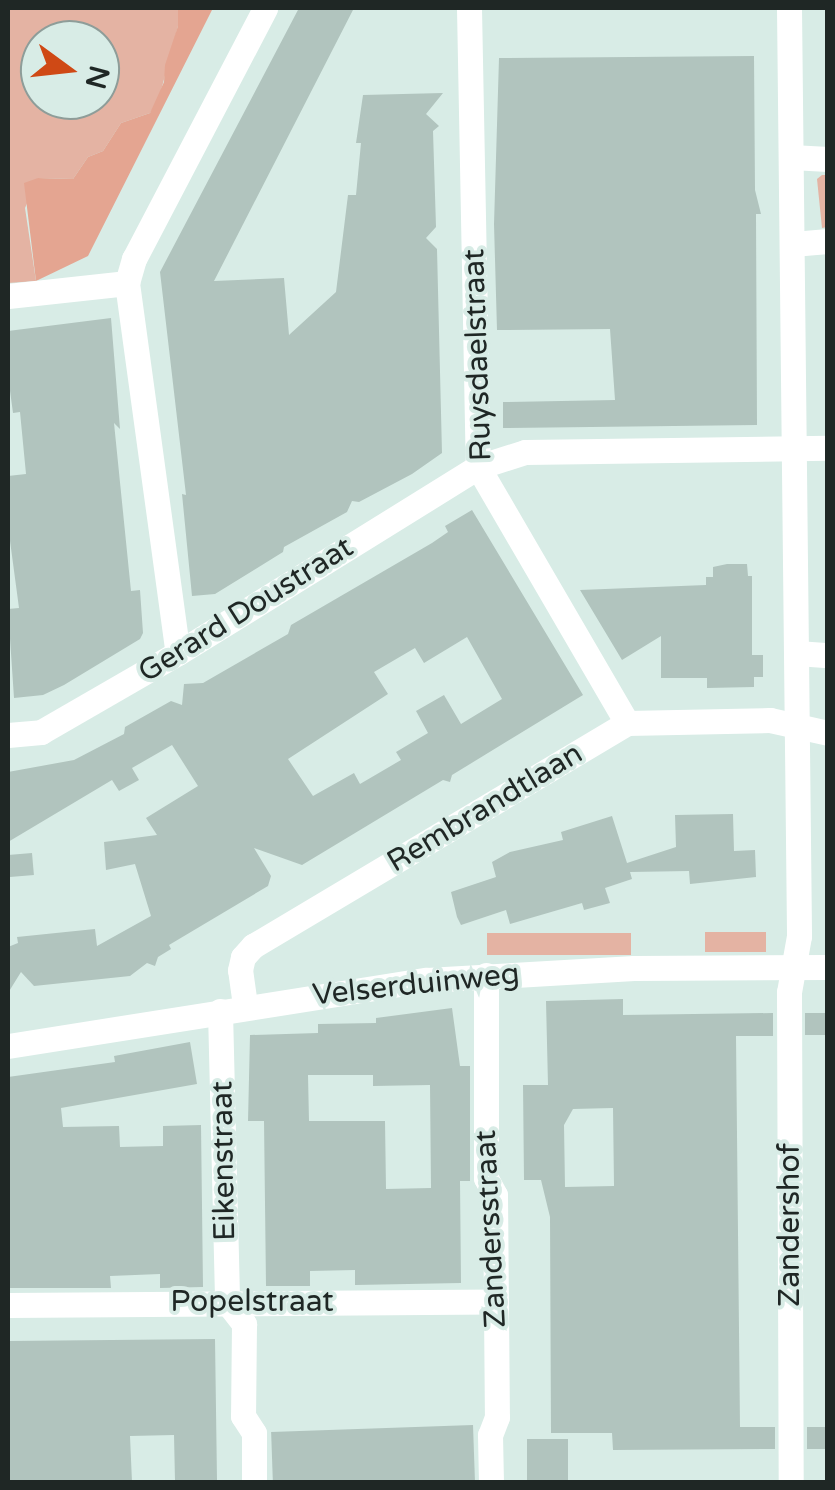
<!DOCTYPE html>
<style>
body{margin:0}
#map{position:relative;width:835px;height:1490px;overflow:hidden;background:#d8ece6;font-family:"Varela Round",sans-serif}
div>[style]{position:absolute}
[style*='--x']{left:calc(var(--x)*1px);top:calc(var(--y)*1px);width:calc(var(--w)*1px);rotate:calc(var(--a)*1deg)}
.green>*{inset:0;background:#e4b3a3;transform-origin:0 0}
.forest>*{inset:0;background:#e4a591}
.building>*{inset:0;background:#b1c4be;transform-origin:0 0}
.street>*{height:25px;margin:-12.5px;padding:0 12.5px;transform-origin:12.5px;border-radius:12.5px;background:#fff}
span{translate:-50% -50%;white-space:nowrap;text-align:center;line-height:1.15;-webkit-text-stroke:8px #d8ece6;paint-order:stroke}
.street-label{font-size:30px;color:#1f2725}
.frame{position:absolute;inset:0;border:10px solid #1f2725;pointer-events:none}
.north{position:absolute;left:20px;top:20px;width:100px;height:100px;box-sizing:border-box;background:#d8ece6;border:2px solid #8e9d99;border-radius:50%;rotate:105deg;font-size:28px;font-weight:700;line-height:40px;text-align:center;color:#1f2725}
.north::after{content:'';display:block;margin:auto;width:35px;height:45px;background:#cf4915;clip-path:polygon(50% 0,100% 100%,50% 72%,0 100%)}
</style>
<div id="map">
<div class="green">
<div style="clip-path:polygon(evenodd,8px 8px,178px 8px,178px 26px,158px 102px,150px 113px,121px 123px,103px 151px,88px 157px,73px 179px,38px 178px,25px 208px,36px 281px,8px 283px,8px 8px,40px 40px,100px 40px,100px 100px,40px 100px,40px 40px)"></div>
<div style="clip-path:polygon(822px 175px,828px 175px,827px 227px,822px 228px,817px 179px)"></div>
<div style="left:766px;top:932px;width:20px;height:61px;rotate:90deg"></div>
<div style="left:631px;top:933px;width:22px;height:144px;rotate:90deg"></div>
</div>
<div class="forest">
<div style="clip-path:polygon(178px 8px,213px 8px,88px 256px,36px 281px,24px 183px,38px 178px,73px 179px,88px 157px,103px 151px,121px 123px,150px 113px,164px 82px,165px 65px,178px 26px)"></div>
</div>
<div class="building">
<div style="clip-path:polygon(299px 8px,354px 8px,214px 281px,284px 278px,289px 335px,336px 292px,348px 195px,356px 195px,361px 143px,356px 143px,363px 95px,443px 93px,426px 114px,439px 126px,433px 131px,436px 227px,426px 238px,437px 249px,442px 453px,412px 474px,359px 502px,352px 501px,347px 512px,284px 547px,283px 552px,215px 594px,192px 596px,182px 494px,186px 495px,160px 272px)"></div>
<div style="clip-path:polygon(754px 56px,755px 190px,761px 214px,756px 214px,757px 425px,503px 428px,503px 402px,615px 400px,610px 329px,497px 330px,494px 224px,499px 58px)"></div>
<div style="clip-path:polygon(111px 318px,120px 429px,114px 423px,131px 591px,140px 590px,143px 633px,140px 639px,64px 685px,43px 695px,14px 698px,8px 609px,19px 608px,8px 526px,8px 476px,26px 474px,20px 412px,13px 413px,8px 376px,8px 331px)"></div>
<div style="clip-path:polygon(evenodd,472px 510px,583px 695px,452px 775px,450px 782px,443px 780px,302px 865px,254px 848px,271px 876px,268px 886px,169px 945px,171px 949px,158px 957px,155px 966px,147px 963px,130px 976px,34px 986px,21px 972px,8px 993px,8px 947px,18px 943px,17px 937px,95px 929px,97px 946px,151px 916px,135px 864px,106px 870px,104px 842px,157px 835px,146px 818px,198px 786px,172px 745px,132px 768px,139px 780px,119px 791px,112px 780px,8px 842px,8px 772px,74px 760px,124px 734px,125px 727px,171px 701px,182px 705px,184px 684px,203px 683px,288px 634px,291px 625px,432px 543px,448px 532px,445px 526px,472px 510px,467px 637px,502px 699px,461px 724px,444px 695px,416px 711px,428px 733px,396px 752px,401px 760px,360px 784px,354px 773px,313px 796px,288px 759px,388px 694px,374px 672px,415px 648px,424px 663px,467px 637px)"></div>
<div style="clip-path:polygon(727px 564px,747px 564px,748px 576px,752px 576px,752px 655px,763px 655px,763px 677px,754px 677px,754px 687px,707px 688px,707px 678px,661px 678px,661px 636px,622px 660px,580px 590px,706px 585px,706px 577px,713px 577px,713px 567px)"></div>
<div style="clip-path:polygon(733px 814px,734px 851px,755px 850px,756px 877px,690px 884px,689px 871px,630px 872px,632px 879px,605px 888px,610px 903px,584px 910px,582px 903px,510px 924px,506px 910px,461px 925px,457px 917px,451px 892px,496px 877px,492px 862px,510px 852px,563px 840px,561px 832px,612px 816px,627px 863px,676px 847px,675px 815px)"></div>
<div style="left:32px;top:853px;width:22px;height:24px;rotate:85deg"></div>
<div style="clip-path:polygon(evenodd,623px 999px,623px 1015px,773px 1013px,773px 1036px,736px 1036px,740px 1427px,775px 1427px,775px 1449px,613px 1450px,612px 1433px,551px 1433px,550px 1217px,541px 1180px,524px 1180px,523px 1085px,548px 1085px,546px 1001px,623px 999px,613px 1108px,614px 1186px,565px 1187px,564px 1125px,573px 1109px,613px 1108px)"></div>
<div style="clip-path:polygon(evenodd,452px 1008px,460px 1066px,470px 1066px,470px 1181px,460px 1181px,461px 1283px,355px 1285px,355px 1270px,310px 1271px,310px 1286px,266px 1286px,264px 1121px,248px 1121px,250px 1035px,318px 1033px,318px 1024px,376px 1023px,376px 1018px,452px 1008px,308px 1075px,373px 1075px,373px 1086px,430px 1085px,431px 1188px,386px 1189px,385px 1121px,309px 1121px,308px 1075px)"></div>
<div style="left:805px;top:1013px;width:23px;height:22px"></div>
<div style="clip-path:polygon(190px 1042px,197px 1084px,61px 1108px,63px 1127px,119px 1126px,120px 1147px,163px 1146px,163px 1126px,201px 1125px,203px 1287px,160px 1288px,160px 1274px,110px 1276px,111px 1288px,8px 1288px,8px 1077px,115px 1062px,114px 1056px)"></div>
<div style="clip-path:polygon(215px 1339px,217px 1480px,175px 1481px,174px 1435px,130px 1436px,132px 1482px,10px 1482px,8px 1341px)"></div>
<div style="left:473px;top:1425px;width:57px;height:202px;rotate:88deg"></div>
<div style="left:807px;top:1427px;width:21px;height:22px"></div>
<div style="left:568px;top:1439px;width:43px;height:41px;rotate:90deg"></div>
</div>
<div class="street">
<div style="--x:469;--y:8;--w:459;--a:88.9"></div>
<div style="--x:478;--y:467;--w:296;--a:59.8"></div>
<div style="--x:789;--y:8;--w:928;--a:89.38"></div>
<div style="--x:799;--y:936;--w:57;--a:100.1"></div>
<div style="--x:789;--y:992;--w:490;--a:89.8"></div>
<div style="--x:791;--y:157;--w:37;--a:3"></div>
<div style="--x:793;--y:244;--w:35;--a:-5"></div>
<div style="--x:127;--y:283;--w:373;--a:82.2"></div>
<div style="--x:8;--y:296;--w:120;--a:-6.2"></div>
<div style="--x:127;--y:283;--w:25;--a:-74"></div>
<div style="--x:134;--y:259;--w:283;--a:-62.4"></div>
<div style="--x:797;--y:653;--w:31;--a:4"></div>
<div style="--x:8;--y:735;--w:33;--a:-5"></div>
<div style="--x:41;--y:732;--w:158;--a:-30"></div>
<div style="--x:178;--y:653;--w:353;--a:-31.8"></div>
<div style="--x:478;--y:467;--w:49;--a:-17.7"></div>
<div style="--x:525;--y:452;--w:303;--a:-0.8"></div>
<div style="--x:486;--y:975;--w:203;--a:90"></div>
<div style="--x:486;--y:1178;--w:19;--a:62"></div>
<div style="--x:495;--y:1195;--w:222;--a:89.5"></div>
<div style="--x:497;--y:1417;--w:19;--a:111"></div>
<div style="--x:490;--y:1435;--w:47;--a:88.8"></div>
<div style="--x:245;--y:1005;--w:35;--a:-98"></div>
<div style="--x:240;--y:970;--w:13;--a:-77"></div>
<div style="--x:243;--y:957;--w:15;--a:-48"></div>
<div style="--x:253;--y:946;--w:435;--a:-30.8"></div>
<div style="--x:627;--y:723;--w:143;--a:-1.2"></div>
<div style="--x:770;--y:720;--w:59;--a:12.6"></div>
<div style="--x:220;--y:1011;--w:291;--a:88.6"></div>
<div style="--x:227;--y:1302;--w:28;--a:52"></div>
<div style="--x:244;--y:1324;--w:92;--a:90.6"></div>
<div style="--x:243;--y:1416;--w:20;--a:57"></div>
<div style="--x:254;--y:1433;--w:49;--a:90"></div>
<div style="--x:8;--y:1046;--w:424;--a:-9"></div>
<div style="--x:427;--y:980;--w:207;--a:-3.3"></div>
<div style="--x:634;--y:968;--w:194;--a:-0.3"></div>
<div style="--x:8;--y:1305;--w:488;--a:-0.4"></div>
</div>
<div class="street-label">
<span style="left:478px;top:355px;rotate:-92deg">Ruysdaelstraat</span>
<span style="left:246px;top:610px;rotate:-32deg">Gerard Doustraat</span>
<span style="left:485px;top:808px;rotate:-31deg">Rembrandtlaan</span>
<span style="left:416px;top:985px;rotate:-6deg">Velserduinweg</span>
<span style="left:224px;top:1161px;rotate:-91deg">Eikenstraat</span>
<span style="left:790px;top:1225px;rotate:-90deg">Zandershof</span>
<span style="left:491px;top:1229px;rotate:-93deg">Zandersstraat</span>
<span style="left:252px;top:1302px">Popelstraat</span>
</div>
<div class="frame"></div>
<div class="north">N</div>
</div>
